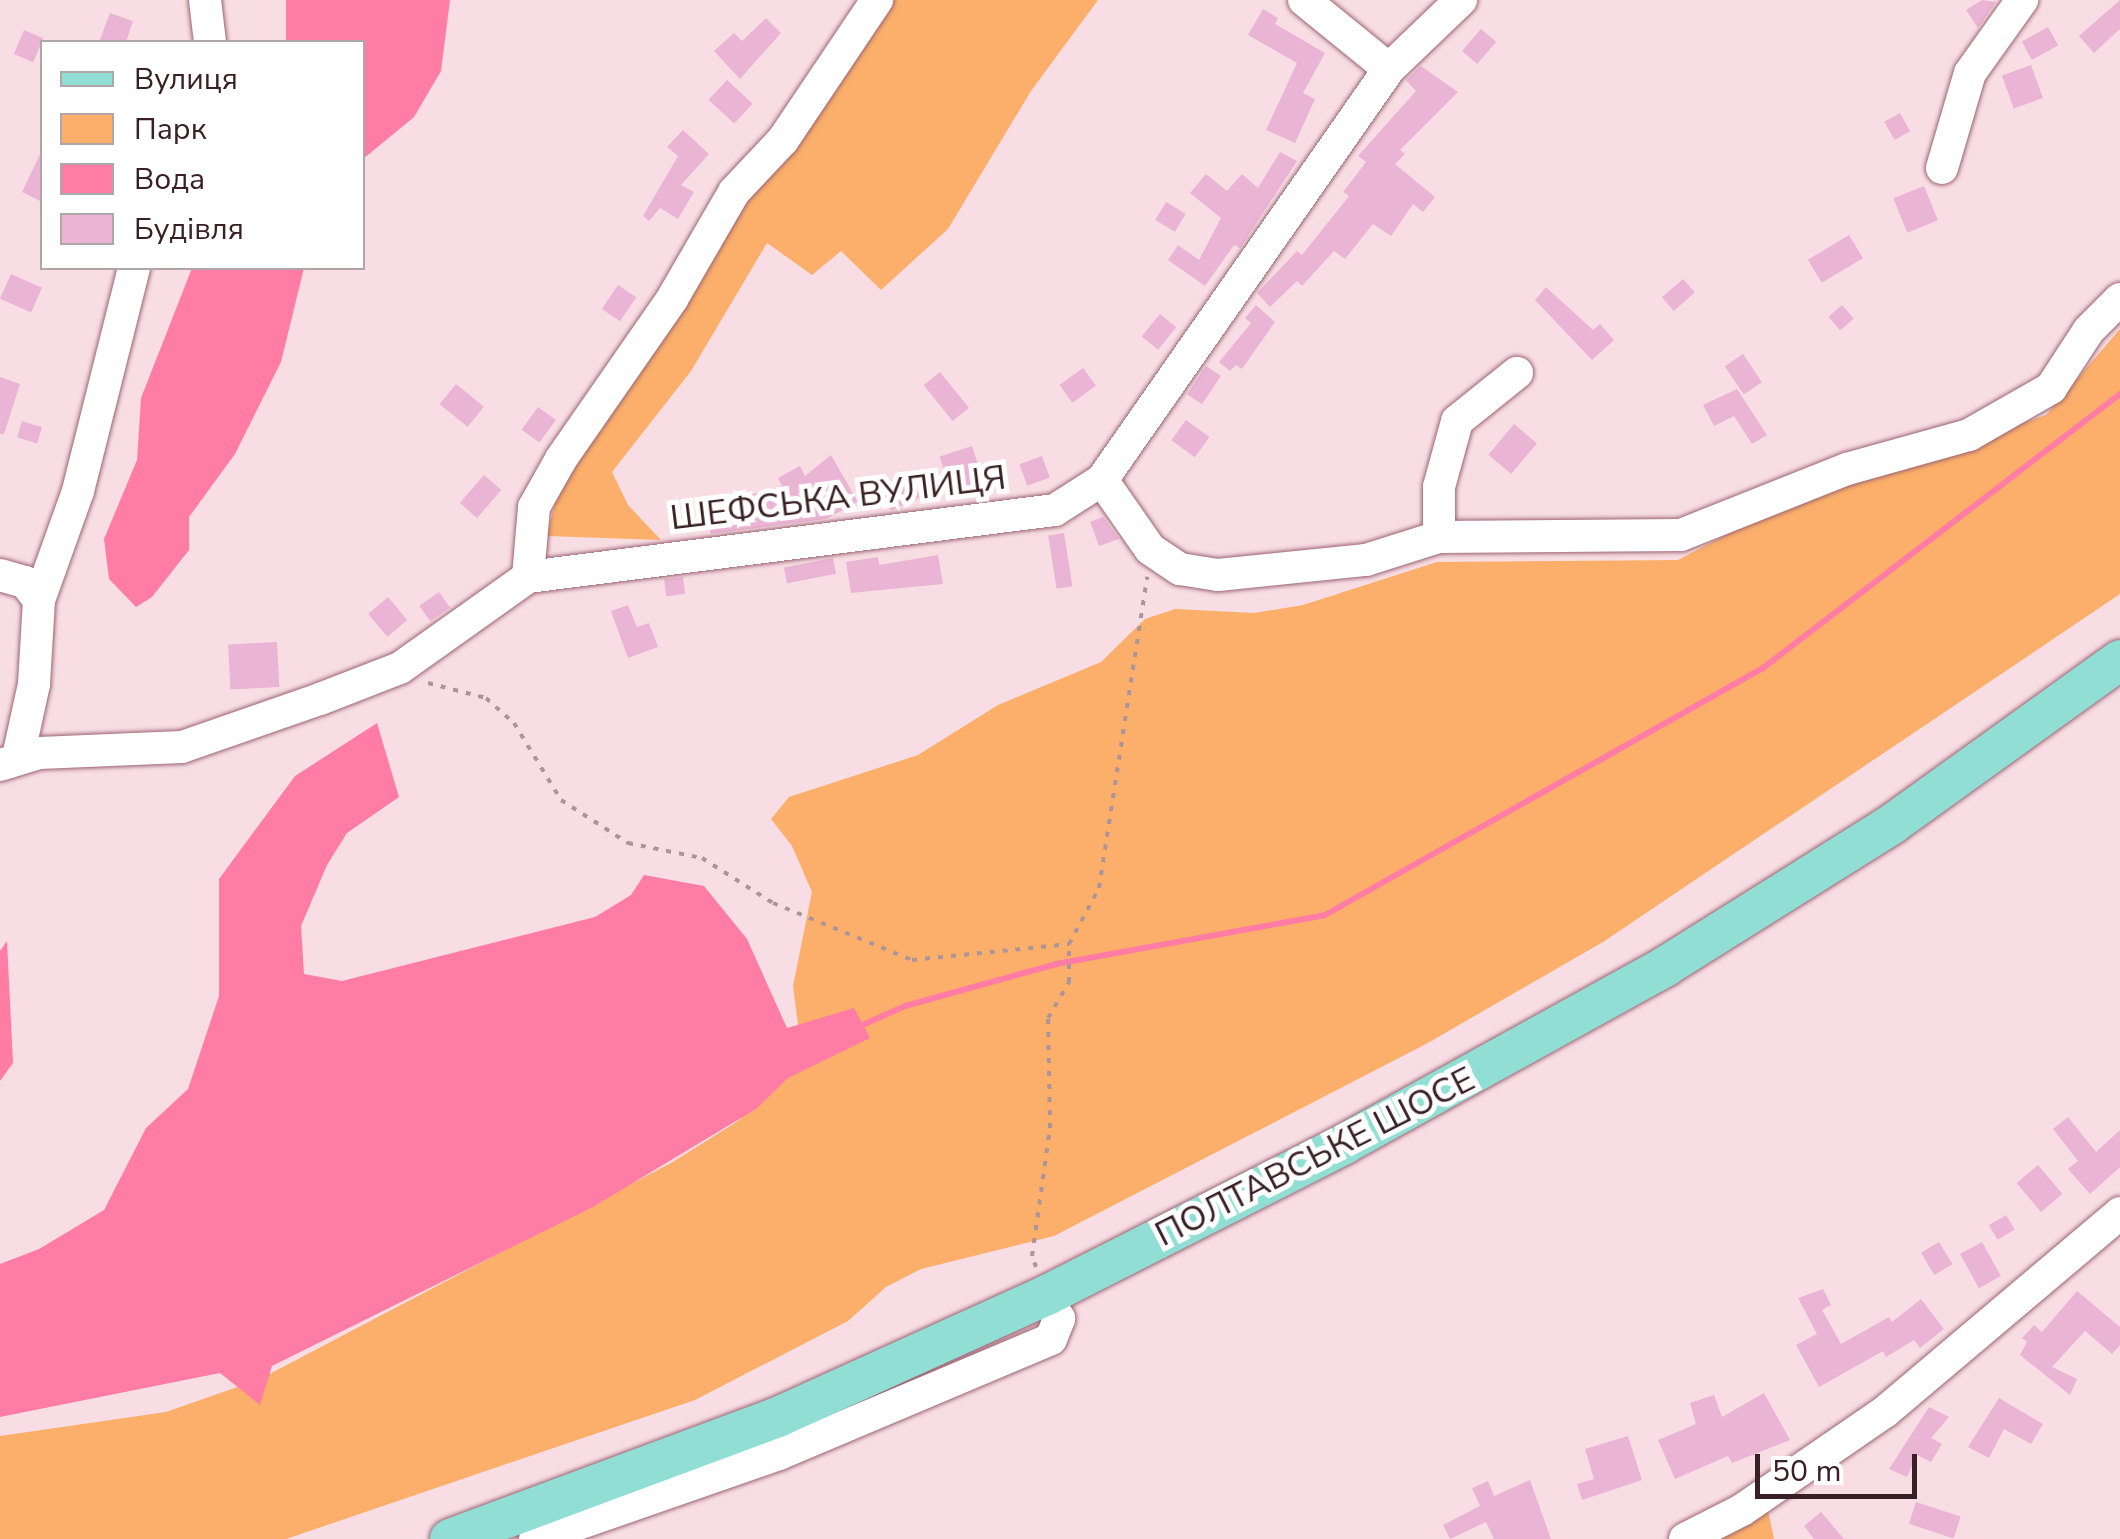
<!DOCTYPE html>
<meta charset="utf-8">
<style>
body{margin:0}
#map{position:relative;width:2120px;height:1539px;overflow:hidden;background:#f8dee4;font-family:"Nunito Sans",sans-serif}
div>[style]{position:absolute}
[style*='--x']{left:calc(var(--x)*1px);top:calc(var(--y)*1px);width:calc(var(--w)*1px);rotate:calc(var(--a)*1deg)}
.green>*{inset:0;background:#fbaf6a}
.water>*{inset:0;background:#ff7da5}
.stream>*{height:6px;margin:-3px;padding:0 3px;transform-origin:3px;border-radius:3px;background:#ff7da5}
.building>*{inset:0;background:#eab4d4;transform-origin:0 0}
.path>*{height:4px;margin-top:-2px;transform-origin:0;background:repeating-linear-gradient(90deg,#ad949a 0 5px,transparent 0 13px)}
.roads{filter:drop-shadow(0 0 2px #9c6473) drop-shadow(0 0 2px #9c6473)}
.minor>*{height:32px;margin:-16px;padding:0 16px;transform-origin:16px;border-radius:16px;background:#fff}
.major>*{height:40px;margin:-20px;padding:0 20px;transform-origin:20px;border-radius:20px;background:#91dfd4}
span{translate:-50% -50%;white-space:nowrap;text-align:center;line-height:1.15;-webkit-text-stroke:10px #fff;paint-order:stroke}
.street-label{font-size:35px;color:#382026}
.legend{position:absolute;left:40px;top:40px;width:325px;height:230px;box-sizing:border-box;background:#fff;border:2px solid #afa6a8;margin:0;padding:12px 18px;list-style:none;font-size:30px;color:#382026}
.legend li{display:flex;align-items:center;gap:20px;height:50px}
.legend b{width:50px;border:2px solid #afa6a8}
.scale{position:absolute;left:1755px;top:1454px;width:162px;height:45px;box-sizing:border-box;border:5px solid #382026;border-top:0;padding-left:12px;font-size:30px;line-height:35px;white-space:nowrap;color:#382026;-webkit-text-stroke:8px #fff;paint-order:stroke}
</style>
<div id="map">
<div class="green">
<div style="clip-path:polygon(883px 0,1098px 0,1031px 91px,948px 229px,881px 290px,841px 251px,812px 275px,767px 243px,691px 371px,612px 472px,628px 505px,661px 540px,547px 536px,560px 481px)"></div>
<div style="clip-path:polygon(2120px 329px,2120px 594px,1603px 942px,1426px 1044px,1054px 1236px,921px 1269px,886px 1287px,848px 1321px,695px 1400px,286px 1539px,0 1539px,0 1436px,166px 1412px,260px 1379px,671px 1163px,738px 1121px,795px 1072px,800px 1039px,793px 986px,812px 892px,792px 846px,771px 819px,789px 797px,918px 755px,998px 705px,1101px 662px,1145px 619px,1175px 609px,1254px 613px,1303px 605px,1437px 562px,1678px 560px,1758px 518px,2046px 415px)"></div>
<div style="clip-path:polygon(1768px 1511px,1774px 1539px,1708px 1539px)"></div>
</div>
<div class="water">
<div style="clip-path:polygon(286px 0,450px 0,441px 71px,414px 117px,363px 159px,362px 42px,286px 42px)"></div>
<div style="clip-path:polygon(192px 268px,304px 268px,281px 362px,235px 454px,189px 517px,189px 550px,152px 597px,136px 607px,109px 579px,104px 539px,137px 460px,141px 398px)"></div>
<div style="clip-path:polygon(377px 723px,399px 797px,347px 833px,327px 865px,301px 926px,304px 974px,342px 981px,595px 917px,631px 895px,644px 875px,704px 886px,747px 939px,787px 1028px,854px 1008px,870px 1038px,788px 1078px,756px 1109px,593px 1207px,272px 1366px,260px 1405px,220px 1373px,0 1417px,0 1264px,39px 1249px,104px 1210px,146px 1128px,188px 1089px,219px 996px,219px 879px,295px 776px)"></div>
<div style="clip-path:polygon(7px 941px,13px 1063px,0 1081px,0 951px)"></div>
</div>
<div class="stream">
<div style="--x:858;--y:1027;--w:51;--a:-24.1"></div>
<div style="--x:905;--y:1006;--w:157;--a:-15.5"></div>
<div style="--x:1056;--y:964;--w:273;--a:-10.3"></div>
<div style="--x:1325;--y:915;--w:503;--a:-29.42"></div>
<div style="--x:1763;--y:668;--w:450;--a:-37.5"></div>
</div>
<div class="building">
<div style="clip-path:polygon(1982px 0,1996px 2px,1978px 28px,1966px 10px)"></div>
<div style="clip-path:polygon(2120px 0,2120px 29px,2094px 53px,2079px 36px)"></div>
<div style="clip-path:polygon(1263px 9px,1278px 18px,1275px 24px,1325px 53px,1303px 93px,1315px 99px,1295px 143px,1266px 130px,1297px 63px,1248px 35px)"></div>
<div style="clip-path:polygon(110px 13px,133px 21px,126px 42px,99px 42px)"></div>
<div style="clip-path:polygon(766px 18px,781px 33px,740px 79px,714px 51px,734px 33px,742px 41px)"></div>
<div style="left:2048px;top:27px;width:21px;height:30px;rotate:61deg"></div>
<div style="left:1481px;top:29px;width:20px;height:29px;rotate:41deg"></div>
<div style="left:24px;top:30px;width:21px;height:26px;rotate:23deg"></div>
<div style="left:2031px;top:65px;width:35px;height:31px;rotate:70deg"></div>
<div style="clip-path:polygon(1421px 66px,1458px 92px,1400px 150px,1405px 154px,1395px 164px,1435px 197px,1423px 212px,1413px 204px,1391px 236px,1373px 224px,1345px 259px,1334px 251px,1302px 286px,1297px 281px,1270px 307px,1257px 293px,1297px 251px,1302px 255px,1349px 196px,1343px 192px,1366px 162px,1358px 156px,1416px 91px,1406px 80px)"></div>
<div style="left:727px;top:80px;width:35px;height:27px;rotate:43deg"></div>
<div style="left:1900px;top:113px;width:21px;height:18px;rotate:61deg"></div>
<div style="clip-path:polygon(683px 130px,709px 154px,681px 185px,694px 192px,678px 219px,660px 208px,649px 221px,643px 216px,678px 156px,667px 147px)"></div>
<div style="clip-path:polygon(42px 150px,42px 202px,22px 192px)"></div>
<div style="clip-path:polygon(1280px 152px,1297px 161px,1240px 248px,1234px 245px,1205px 286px,1168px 260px,1178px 245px,1199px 260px,1221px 218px,1190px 193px,1206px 174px,1227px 191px,1242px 174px,1258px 188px)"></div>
<div style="left:1924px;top:186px;width:37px;height:33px;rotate:68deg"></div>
<div style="left:1166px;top:202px;width:23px;height:21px;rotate:31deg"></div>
<div style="left:1849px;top:235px;width:27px;height:48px;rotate:59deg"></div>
<div style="left:11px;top:274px;width:34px;height:27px;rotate:24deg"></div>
<div style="left:1683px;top:279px;width:18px;height:28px;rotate:49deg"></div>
<div style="left:618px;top:285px;width:22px;height:29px;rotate:34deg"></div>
<div style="clip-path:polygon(1546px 287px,1593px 330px,1600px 324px,1614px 340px,1592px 360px,1535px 300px)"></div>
<div style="clip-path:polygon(1256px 305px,1275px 322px,1242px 369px,1236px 365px,1230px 371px,1219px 362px,1251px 323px,1245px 318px)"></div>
<div style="left:1842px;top:305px;width:18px;height:18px;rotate:49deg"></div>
<div style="left:1160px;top:314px;width:21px;height:29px;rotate:39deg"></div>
<div style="left:1743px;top:354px;width:34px;height:22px;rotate:56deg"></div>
<div style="left:1206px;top:366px;width:18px;height:34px;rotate:34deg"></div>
<div style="left:1083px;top:368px;width:22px;height:29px;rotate:54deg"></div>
<div style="left:940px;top:372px;width:46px;height:21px;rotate:51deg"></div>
<div style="clip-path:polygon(0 377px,20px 384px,4px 434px,0 434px)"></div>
<div style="left:456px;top:384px;width:36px;height:26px;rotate:39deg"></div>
<div style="clip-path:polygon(1737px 389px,1767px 435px,1752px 444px,1734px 416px,1714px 426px,1703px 405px)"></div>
<div style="left:538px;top:407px;width:22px;height:28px;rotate:36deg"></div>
<div style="left:1186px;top:420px;width:29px;height:25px;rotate:36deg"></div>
<div style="left:22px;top:421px;width:21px;height:17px;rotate:17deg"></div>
<div style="left:1514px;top:424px;width:30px;height:40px;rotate:40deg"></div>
<div style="left:972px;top:446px;width:39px;height:34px;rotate:72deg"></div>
<div style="clip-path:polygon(831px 455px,858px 502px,826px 519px,711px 534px,705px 507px,782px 486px,778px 478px,800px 466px,805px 476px)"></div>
<div style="left:1042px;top:456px;width:23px;height:24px;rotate:70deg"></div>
<div style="left:484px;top:475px;width:23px;height:37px;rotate:41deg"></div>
<div style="left:913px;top:482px;width:17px;height:32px;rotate:66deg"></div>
<div style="clip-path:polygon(1103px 517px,1119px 539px,1099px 546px,1090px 522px)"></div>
<div style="left:1064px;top:533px;width:54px;height:16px;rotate:81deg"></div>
<div style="clip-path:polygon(938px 555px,943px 584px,851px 593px,846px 562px,878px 557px,879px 565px)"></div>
<div style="left:833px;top:558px;width:16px;height:50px;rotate:79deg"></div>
<div style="left:683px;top:577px;width:17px;height:19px;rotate:83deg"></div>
<div style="left:439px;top:592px;width:19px;height:24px;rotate:55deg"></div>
<div style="left:388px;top:597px;width:30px;height:26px;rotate:50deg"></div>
<div style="clip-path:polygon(628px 605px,637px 627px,649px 623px,658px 647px,628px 658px,611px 611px)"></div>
<div style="left:277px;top:642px;width:45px;height:49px;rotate:87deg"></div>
<div style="clip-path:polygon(2068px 1117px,2096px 1152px,2120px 1130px,2120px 1167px,2090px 1194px,2068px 1169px,2078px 1161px,2053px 1129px)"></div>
<div style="left:2038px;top:1165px;width:38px;height:28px;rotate:50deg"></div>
<div style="left:2006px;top:1215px;width:17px;height:20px;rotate:59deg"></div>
<div style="left:1939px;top:1242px;width:26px;height:21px;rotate:59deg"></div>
<div style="left:1982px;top:1242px;width:39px;height:25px;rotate:61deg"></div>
<div style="clip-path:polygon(1823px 1289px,1831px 1305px,1822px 1310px,1841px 1344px,1889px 1317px,1892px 1322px,1921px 1299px,1944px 1329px,1920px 1348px,1914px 1340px,1886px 1357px,1883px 1351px,1819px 1387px,1796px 1345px,1817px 1334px,1798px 1298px)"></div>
<div style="clip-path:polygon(2077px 1291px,2120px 1327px,2120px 1345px,2112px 1354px,2085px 1331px,2052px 1367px,2077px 1379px,2070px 1395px,2020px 1355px,2027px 1342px,2022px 1338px,2034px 1325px,2042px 1332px)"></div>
<div style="clip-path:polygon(1764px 1393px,1790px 1440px,1732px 1463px,1728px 1456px,1675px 1479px,1658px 1440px,1696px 1424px,1690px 1403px,1714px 1395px,1722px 1417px)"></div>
<div style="clip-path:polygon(1999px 1398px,2043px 1424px,2031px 1444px,2004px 1429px,1989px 1458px,1968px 1447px)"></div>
<div style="clip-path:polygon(1929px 1407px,1949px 1417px,1931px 1438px,1942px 1444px,1931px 1462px,1917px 1455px,1907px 1477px,1889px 1469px)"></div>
<div style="clip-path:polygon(1628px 1436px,1642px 1480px,1582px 1500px,1577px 1484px,1594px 1479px,1585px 1449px)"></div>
<div style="clip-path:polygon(1530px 1480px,1551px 1539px,1494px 1539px,1486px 1522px,1450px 1539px,1443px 1525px,1480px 1506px,1472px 1488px,1488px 1481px,1494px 1496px)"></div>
<div style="left:1916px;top:1502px;width:47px;height:23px;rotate:18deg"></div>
<div style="clip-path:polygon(1821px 1512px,1844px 1539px,1814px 1539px,1804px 1526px)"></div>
</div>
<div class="path">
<div style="--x:428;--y:683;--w:60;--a:14.5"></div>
<div style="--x:486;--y:698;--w:38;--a:42"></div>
<div style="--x:514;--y:723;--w:90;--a:58.6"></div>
<div style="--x:561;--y:800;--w:80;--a:32.7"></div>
<div style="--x:628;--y:843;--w:76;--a:11.5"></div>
<div style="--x:702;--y:858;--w:84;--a:32.4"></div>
<div style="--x:773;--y:903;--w:150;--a:22.3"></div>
<div style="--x:912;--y:960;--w:158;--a:-5.8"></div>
<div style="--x:1036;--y:1267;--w:12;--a:-110"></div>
<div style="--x:1032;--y:1256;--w:129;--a:-82"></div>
<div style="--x:1050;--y:1128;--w:110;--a:-91"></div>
<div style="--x:1048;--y:1018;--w:42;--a:-59.7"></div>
<div style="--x:1069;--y:982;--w:38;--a:-90"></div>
<div style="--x:1069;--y:944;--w:64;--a:-61.8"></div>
<div style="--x:1099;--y:888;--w:315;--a:-81.2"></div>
</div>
<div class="roads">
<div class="minor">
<div style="--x:205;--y:0;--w:42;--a:83.2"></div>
<div style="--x:1304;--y:0;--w:109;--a:39.1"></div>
<div style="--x:1942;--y:168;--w:99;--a:-73.6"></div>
<div style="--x:1970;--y:73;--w:90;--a:-54.5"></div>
<div style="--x:1102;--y:480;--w:84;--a:55.2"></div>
<div style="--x:1150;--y:549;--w:36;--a:34"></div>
<div style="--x:1180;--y:569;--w:38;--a:9"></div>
<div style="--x:1218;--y:575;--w:149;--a:-5.8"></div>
<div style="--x:1366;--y:560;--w:77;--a:-17.5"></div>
<div style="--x:1439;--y:537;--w:242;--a:-0.5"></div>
<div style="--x:1681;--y:535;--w:179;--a:-21.7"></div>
<div style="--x:1847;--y:469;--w:127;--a:-15.6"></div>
<div style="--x:1969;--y:435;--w:95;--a:-29.8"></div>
<div style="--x:2051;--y:388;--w:69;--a:-56.8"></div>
<div style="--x:2089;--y:330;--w:44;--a:-45"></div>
<div style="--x:1439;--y:537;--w:50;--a:-90"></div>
<div style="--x:1439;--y:487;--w:68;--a:-74.7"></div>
<div style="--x:1457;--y:421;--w:77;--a:-38.7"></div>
<div style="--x:0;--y:575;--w:26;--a:16"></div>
<div style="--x:25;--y:582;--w:23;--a:52"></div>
<div style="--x:528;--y:577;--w:70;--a:-85.1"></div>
<div style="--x:534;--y:507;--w:55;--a:-60.6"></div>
<div style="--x:561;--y:459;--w:195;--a:-55.2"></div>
<div style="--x:672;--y:299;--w:124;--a:-59.9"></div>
<div style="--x:734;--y:192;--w:71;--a:-46.7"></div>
<div style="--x:783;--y:140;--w:169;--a:-56.1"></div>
<div style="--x:18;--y:757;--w:75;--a:-77.6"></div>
<div style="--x:34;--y:684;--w:84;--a:-86.6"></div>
<div style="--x:39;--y:600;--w:116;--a:-70.3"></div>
<div style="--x:78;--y:491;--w:230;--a:-75.9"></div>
<div style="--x:0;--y:765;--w:41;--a:-17.1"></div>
<div style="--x:39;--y:753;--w:143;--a:-2.4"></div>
<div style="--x:182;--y:747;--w:146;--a:-19.2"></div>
<div style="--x:320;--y:699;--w:86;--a:-21.2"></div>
<div style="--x:400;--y:668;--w:157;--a:-35.4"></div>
<div style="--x:528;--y:577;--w:531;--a:-7.25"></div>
<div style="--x:1055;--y:510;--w:56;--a:-32.6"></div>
<div style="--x:1102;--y:480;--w:501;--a:-55.07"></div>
<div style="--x:1389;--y:69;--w:100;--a:-43.8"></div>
<div style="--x:535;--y:1539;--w:258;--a:-19.2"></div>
<div style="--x:779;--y:1454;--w:295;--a:-22.9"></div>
<div style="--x:1051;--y:1339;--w:22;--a:-68"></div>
<div style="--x:1059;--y:1319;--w:27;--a:-117"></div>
<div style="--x:1685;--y:1539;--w:64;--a:-27"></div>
<div style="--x:1742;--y:1510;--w:175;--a:-34.5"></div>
<div style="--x:1886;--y:1411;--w:307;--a:-40.2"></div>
</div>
<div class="major">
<div style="--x:450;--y:1539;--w:350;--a:-20.4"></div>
<div style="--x:778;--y:1417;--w:295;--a:-24.4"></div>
<div style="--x:1047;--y:1295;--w:333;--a:-26.9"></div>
<div style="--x:1344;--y:1144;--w:368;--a:-28.9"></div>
<div style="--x:1666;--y:966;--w:267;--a:-32.1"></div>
<div style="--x:1892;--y:824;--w:281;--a:-35.7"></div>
</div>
</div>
<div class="street-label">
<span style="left:838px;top:498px;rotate:-7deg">ШЕФСЬКА ВУЛИЦЯ</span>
<span style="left:1315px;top:1157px;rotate:-27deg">ПОЛТАВСЬКЕ ШОСЕ</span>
</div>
<ul class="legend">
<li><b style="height:12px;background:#91dfd4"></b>Вулиця</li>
<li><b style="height:28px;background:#fbaf6a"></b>Парк</li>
<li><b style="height:28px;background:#ff7da5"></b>Вода</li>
<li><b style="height:28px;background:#eab4d4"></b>Будівля</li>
</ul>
<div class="scale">50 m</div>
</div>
